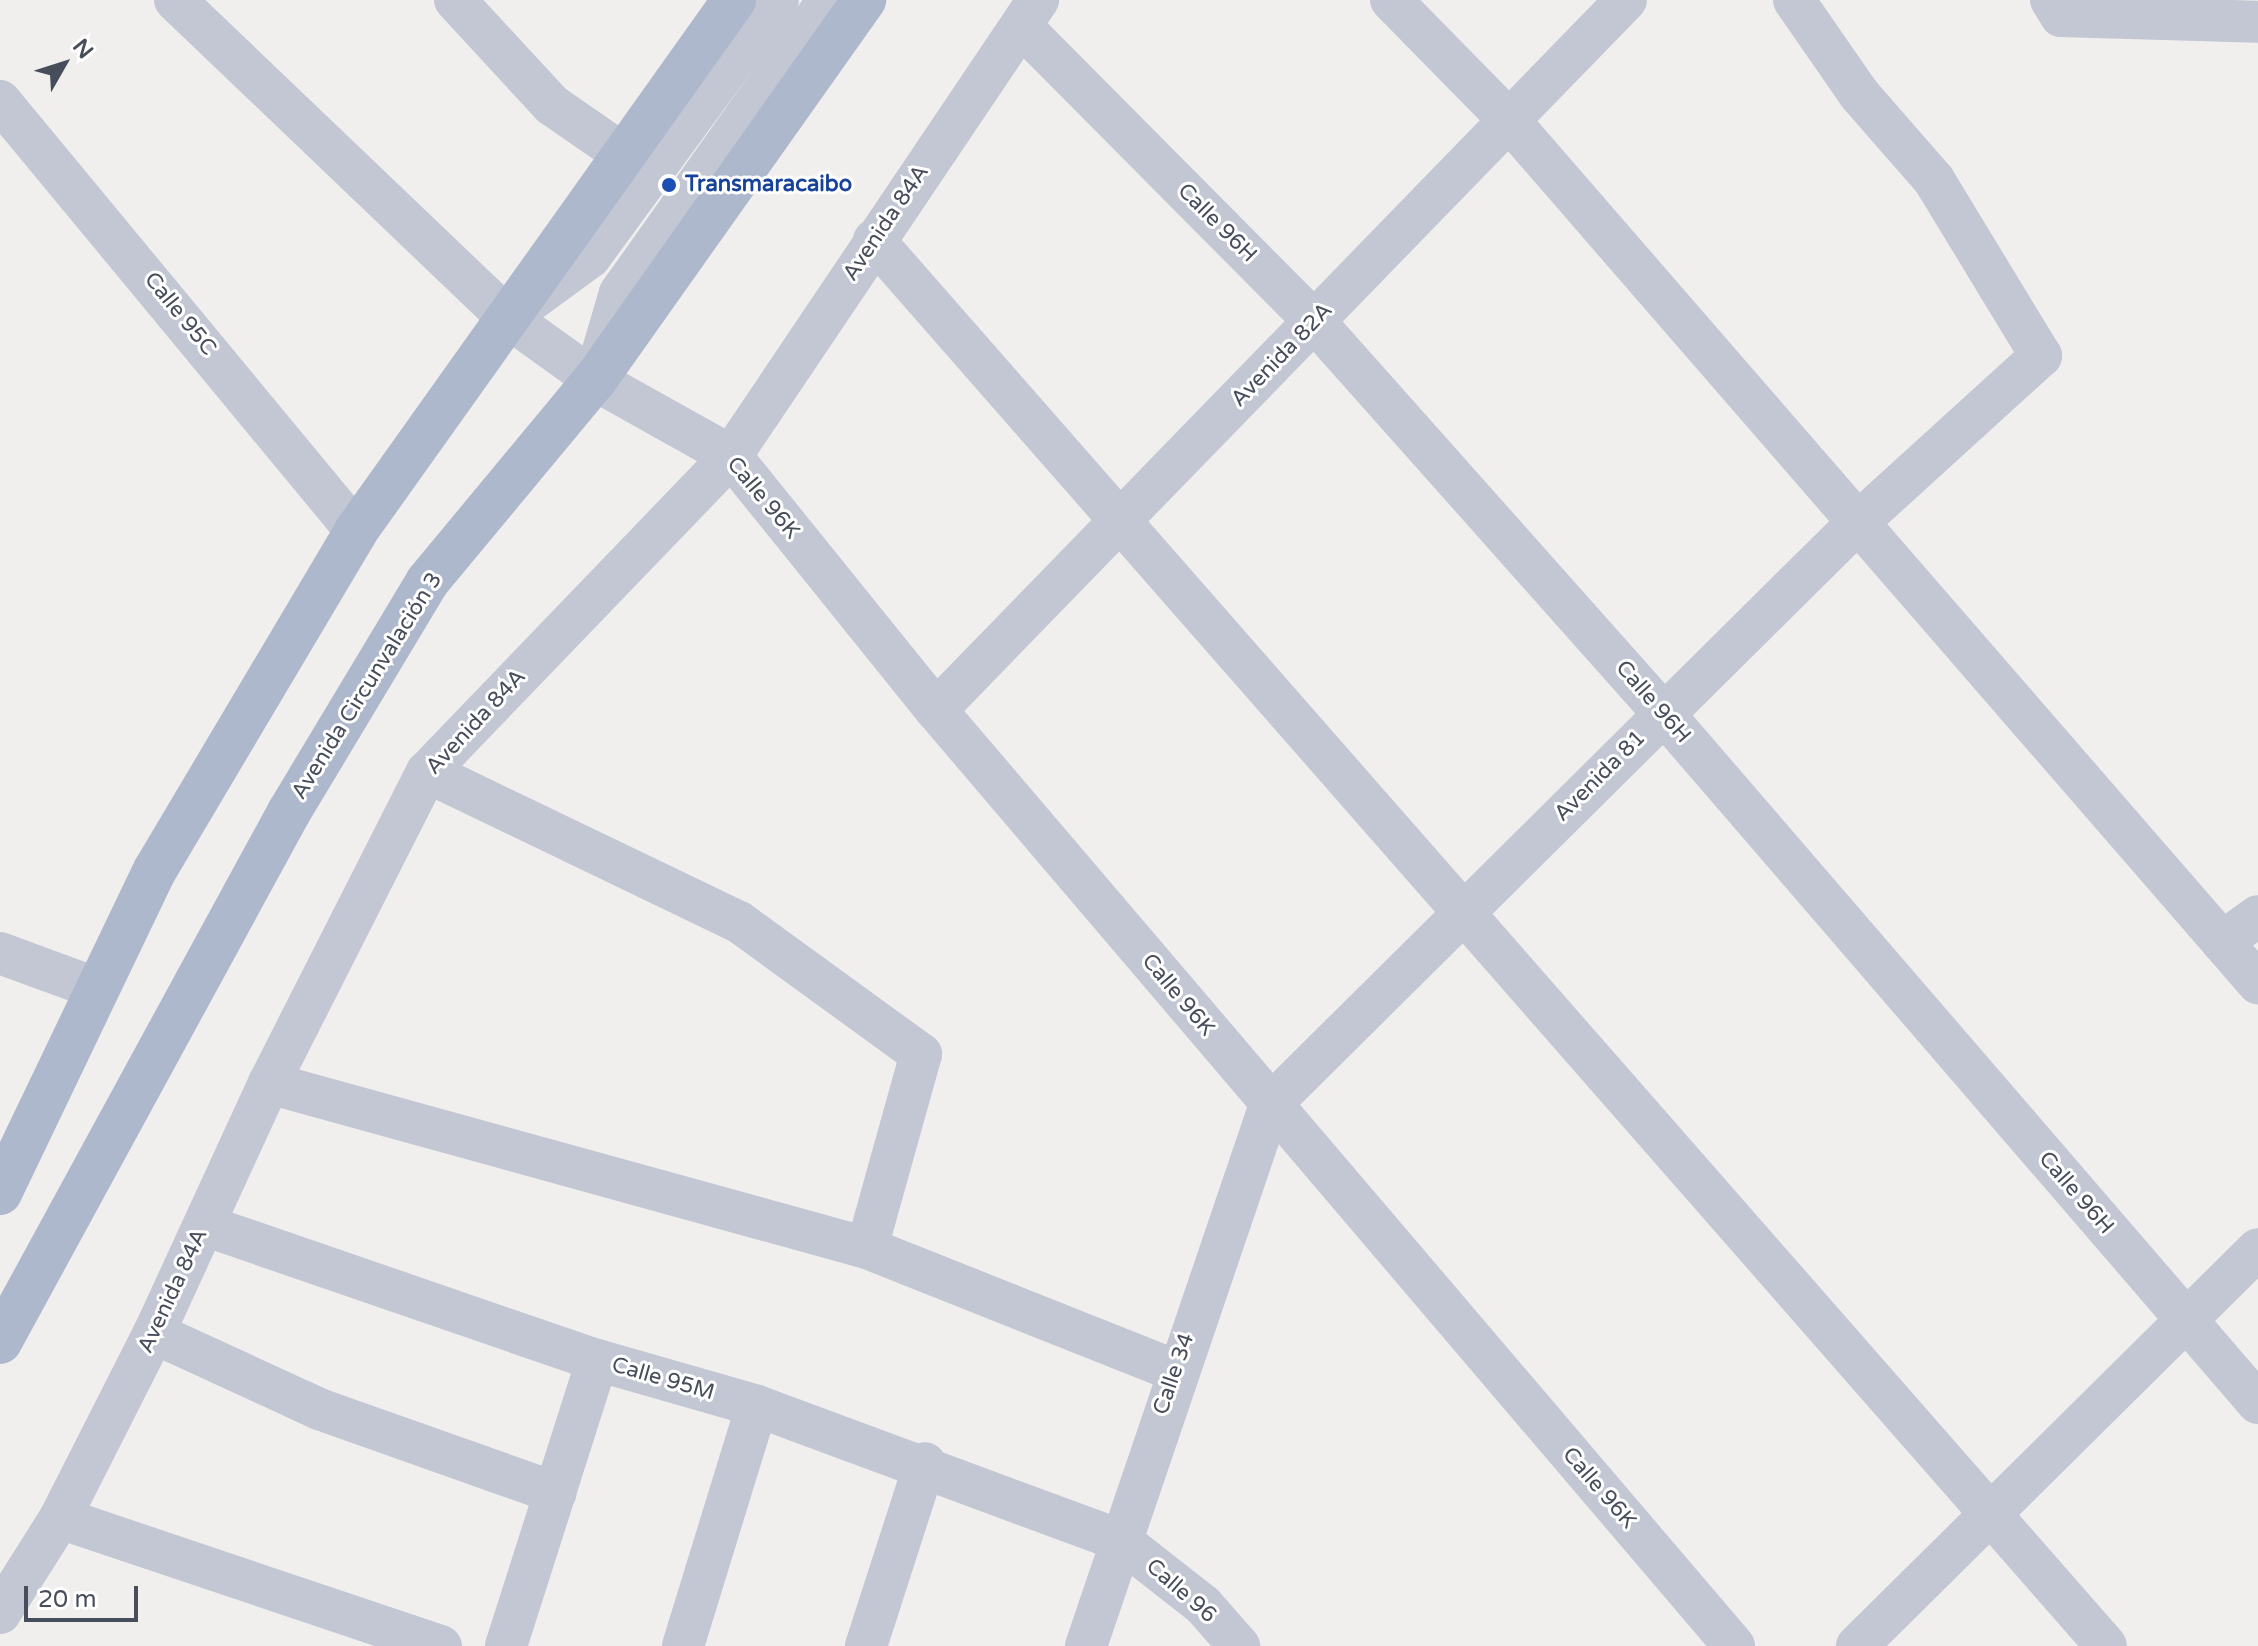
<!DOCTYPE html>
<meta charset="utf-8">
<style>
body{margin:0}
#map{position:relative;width:2258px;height:1646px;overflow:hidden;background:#f1eeee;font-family:"Varela Round",sans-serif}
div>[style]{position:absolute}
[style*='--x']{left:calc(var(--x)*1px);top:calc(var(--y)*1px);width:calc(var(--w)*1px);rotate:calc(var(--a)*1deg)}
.minor>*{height:42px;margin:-21px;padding:0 21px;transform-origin:21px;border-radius:21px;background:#c2c7d3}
.major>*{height:44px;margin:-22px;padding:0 22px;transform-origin:22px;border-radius:22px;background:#aeb8cc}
.dots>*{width:22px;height:22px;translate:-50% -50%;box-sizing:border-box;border:4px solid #fff;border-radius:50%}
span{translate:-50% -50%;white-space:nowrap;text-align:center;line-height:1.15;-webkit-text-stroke:6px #fff;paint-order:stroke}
.transit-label{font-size:22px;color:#164399;font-weight:700}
.left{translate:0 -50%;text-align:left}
.street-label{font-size:22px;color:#474d5b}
.north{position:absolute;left:24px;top:24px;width:80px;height:80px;-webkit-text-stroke:6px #fff;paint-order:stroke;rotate:51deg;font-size:22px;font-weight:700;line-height:32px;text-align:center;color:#474d5b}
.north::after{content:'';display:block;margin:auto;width:28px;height:36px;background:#474d5b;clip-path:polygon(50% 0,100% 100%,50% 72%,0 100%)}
.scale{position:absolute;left:24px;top:1586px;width:114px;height:36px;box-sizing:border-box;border:4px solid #474d5b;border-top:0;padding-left:10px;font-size:24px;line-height:28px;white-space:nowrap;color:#474d5b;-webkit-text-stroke:6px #fff;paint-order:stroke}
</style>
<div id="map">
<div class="minor">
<div style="--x:175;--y:0;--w:459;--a:43.7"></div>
<div style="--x:507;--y:317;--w:108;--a:35.6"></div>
<div style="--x:595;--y:380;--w:156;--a:29.2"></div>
<div style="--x:731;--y:456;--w:326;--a:51.1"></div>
<div style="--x:936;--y:710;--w:1230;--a:49.55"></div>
<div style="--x:455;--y:0;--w:143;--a:47.3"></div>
<div style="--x:552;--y:105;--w:91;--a:34.7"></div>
<div style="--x:1391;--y:0;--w:165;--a:45.5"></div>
<div style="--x:1507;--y:118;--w:1146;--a:49.04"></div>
<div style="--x:2051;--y:0;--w:19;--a:58"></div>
<div style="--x:2061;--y:16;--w:197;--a:1.7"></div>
<div style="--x:1021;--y:26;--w:417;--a:45.2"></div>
<div style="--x:1315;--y:322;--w:523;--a:48.33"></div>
<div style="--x:1663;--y:713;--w:911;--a:49.23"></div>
<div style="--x:0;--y:101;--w:558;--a:50.38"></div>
<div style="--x:874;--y:240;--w:1869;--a:48.77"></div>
<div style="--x:519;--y:309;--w:88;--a:-36.2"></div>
<div style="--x:590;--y:257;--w:318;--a:-53.8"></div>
<div style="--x:597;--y:371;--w:81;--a:-73.6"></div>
<div style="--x:620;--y:293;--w:359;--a:-54.6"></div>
<div style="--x:936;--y:710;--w:990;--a:-45.82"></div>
<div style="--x:427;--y:772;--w:346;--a:25.7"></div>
<div style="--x:739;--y:922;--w:225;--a:36"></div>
<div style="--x:921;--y:1054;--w:201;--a:105.6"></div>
<div style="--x:2222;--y:942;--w:44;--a:-35.8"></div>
<div style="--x:0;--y:953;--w:104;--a:20.2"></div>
<div style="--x:269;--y:1083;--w:620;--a:15.43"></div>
<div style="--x:867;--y:1248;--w:330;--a:21.7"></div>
<div style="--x:204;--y:1225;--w:416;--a:19"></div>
<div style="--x:597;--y:1360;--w:166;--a:16"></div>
<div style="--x:757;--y:1406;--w:387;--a:20.3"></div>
<div style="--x:1120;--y:1540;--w:105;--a:38.1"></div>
<div style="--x:1203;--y:1605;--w:55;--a:48.7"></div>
<div style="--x:154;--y:1333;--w:182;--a:24.7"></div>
<div style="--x:319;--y:1409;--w:251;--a:19.5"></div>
<div style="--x:60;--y:1518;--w:402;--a:18.6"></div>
<div style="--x:0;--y:1613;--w:112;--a:-57.7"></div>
<div style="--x:60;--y:1518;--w:208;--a:-63.1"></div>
<div style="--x:154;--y:1333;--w:275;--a:-65.3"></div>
<div style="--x:269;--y:1083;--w:349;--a:-63.1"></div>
<div style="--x:427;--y:772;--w:438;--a:-46.1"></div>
<div style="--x:731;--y:456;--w:550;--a:-56.05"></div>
<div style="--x:506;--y:1646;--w:300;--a:-72.3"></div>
<div style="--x:683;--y:1646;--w:251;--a:-72.9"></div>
<div style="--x:866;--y:1646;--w:192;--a:-72.1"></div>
<div style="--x:1086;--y:1646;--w:571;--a:-71.22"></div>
<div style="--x:1270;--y:1105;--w:822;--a:-44.75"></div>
<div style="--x:1854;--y:526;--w:253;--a:-42.3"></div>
<div style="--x:2041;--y:356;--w:206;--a:-121.3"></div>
<div style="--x:1934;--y:180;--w:114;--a:-131.1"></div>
<div style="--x:1859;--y:94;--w:114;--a:-124.7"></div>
<div style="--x:1857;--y:1646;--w:564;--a:-44.71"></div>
</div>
<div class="major">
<div style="--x:0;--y:1193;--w:358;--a:-64.4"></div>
<div style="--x:155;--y:870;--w:394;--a:-59.3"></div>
<div style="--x:356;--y:531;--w:652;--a:-54.55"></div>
<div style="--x:0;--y:1342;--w:604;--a:-61.4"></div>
<div style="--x:289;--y:812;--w:268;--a:-59"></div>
<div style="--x:427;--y:582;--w:263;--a:-50.3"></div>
<div style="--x:595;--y:380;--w:466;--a:-54.7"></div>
</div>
<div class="dots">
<div style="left:669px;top:185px;background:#1a4fb4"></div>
</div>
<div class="transit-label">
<span class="left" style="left:685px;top:185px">Transmaracaibo</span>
</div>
<div class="street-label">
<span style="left:886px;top:223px;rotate:-56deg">Avenida 84A</span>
<span style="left:1217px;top:223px;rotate:45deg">Calle 96H</span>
<span style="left:180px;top:314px;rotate:51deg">Calle 95C</span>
<span style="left:1282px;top:355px;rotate:-46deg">Avenida 82A</span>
<span style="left:763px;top:498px;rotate:50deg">Calle 96K</span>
<span style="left:367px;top:686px;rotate:-58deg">Avenida Circunvalación 3</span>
<span style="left:1653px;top:702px;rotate:49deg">Calle 96H</span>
<span style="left:476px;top:722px;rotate:-47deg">Avenida 84A</span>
<span style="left:1600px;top:776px;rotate:-45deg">Avenida 81</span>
<span style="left:1178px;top:995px;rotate:50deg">Calle 96K</span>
<span style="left:2076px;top:1193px;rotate:49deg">Calle 96H</span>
<span style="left:173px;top:1291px;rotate:-65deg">Avenida 84A</span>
<span style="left:1174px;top:1374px;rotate:-71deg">Calle 34</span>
<span style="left:663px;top:1379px;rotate:16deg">Calle 95M</span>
<span style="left:1599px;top:1488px;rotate:49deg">Calle 96K</span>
<span style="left:1181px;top:1591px;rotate:41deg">Calle 96</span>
</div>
<div class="north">N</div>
<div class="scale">20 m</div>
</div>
